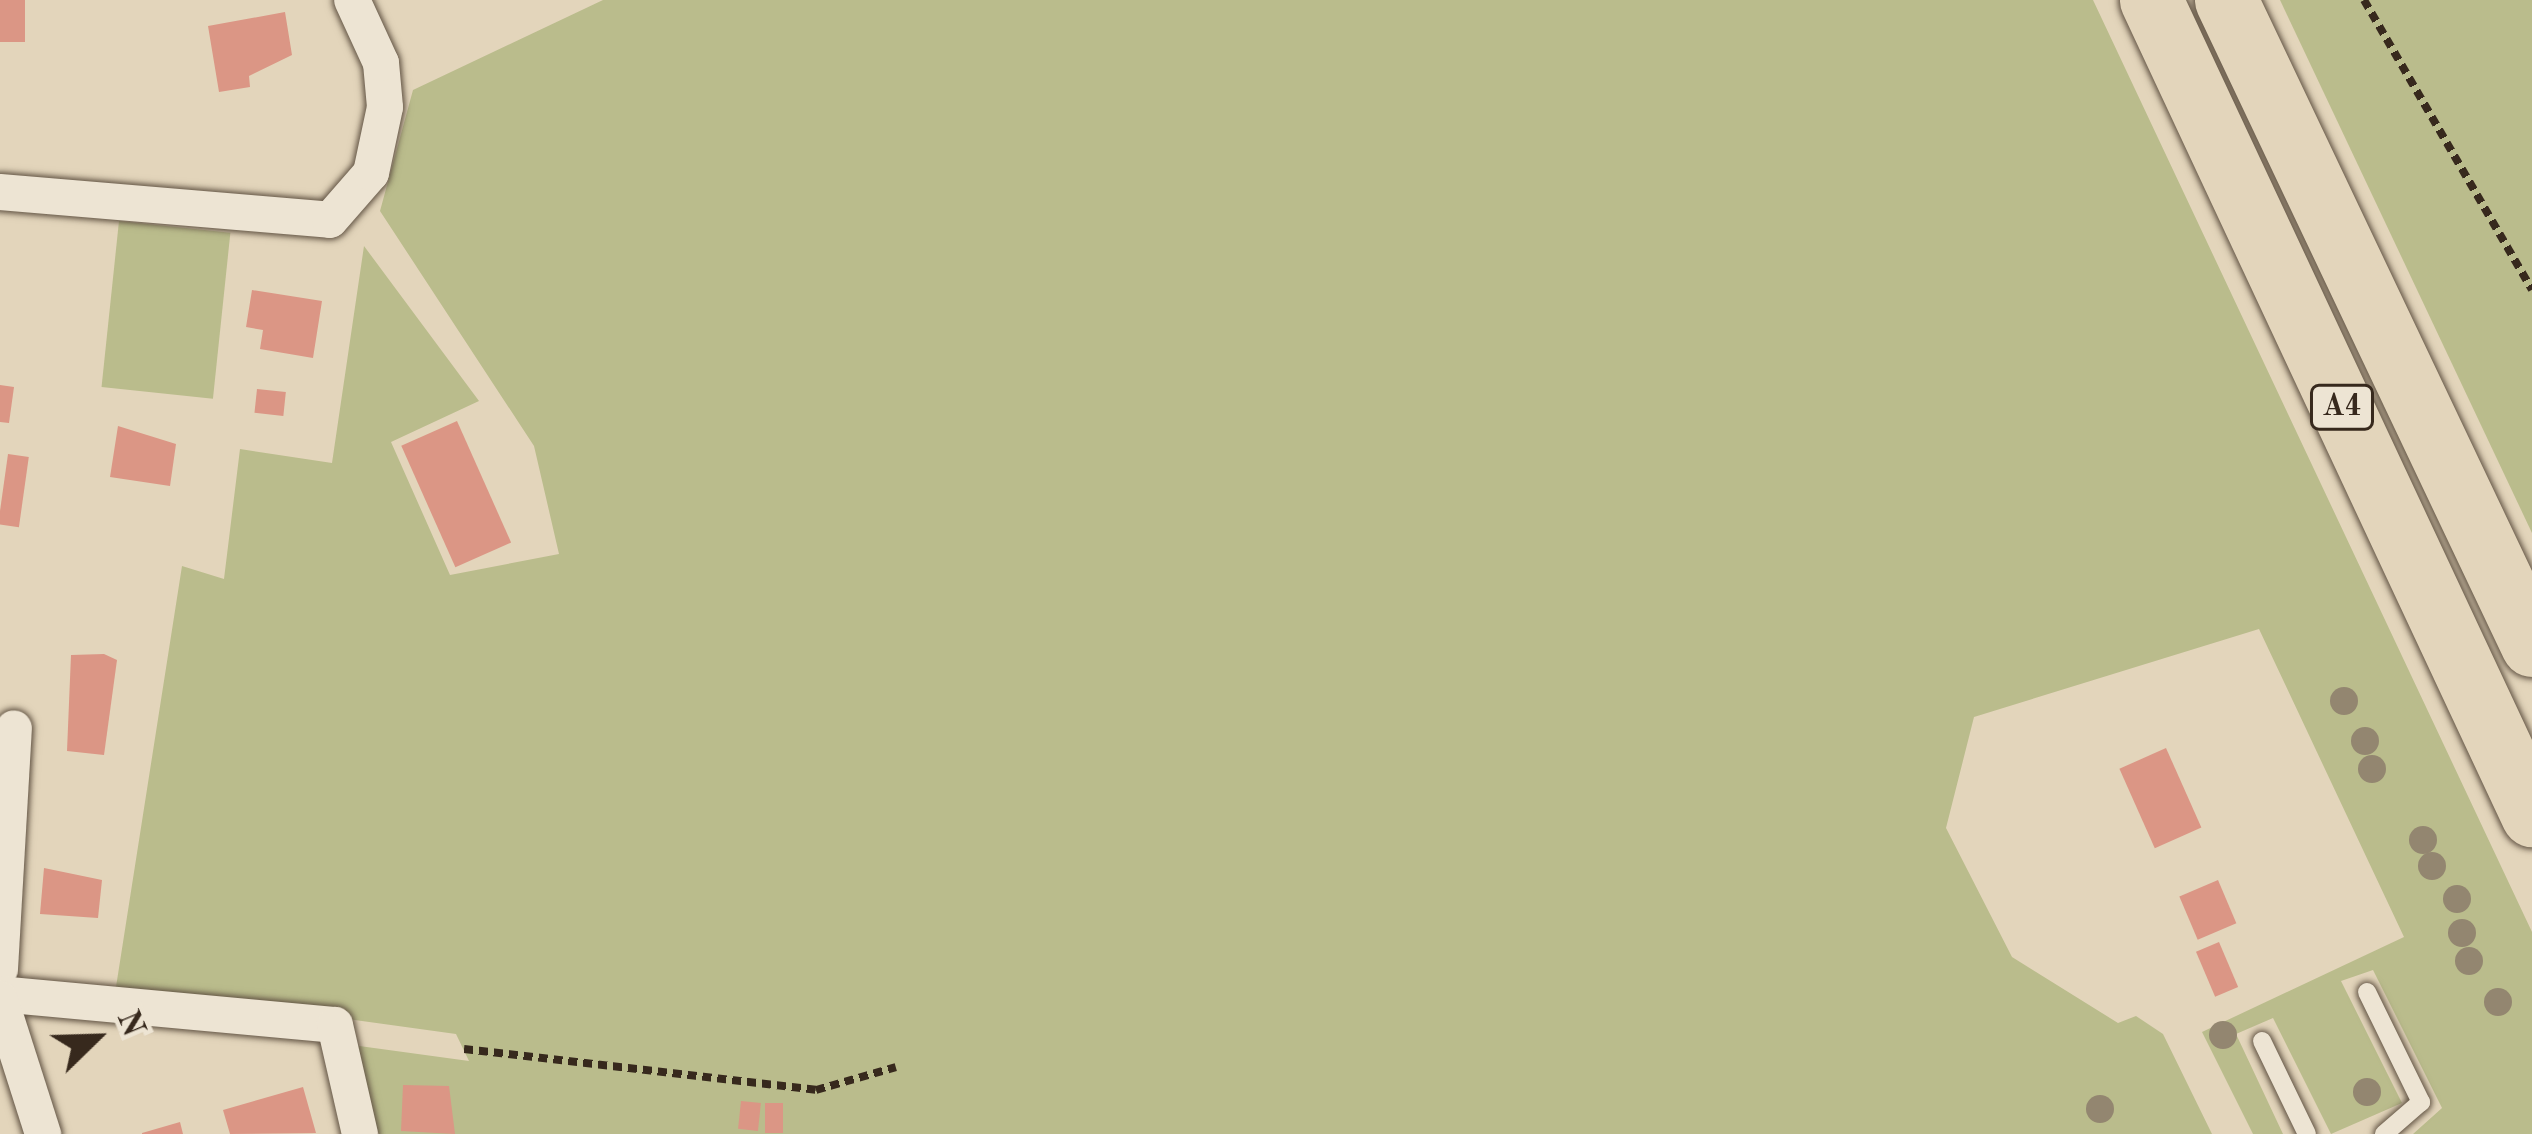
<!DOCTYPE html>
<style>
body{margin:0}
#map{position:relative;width:2532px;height:1134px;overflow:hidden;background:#e3d5bb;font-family:"Old Standard TT",serif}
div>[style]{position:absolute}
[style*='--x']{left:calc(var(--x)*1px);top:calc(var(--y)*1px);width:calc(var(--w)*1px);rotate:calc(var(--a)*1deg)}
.green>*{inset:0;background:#babc8c;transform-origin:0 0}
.building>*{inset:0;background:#db9685;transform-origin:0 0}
.path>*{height:8px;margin-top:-4px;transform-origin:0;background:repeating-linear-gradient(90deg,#37291d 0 9px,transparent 0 15px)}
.roads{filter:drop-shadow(0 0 3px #625444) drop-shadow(0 0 3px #625444)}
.service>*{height:18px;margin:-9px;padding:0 9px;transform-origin:9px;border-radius:9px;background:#ede4d3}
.minor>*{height:36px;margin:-18px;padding:0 18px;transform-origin:18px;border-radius:18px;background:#ede4d3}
.motorway>*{height:63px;margin:-31.5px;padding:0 31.5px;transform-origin:31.5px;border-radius:31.5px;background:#e3d5bb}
.trees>*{width:28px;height:28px;margin:-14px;border-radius:50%;background:#938670}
span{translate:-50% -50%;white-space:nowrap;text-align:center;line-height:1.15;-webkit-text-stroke:12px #ede4d3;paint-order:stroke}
.shield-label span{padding:3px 9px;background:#ede4d3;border:3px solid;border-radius:9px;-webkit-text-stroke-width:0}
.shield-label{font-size:30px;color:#37291d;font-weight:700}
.north{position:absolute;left:36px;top:978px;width:120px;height:120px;-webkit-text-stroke:9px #ede4d3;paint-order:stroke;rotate:67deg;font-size:33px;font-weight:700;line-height:48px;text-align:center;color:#37291d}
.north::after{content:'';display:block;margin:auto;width:42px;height:54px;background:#37291d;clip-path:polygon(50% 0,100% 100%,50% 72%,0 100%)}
</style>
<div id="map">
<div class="green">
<div style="clip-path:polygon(603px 0,2093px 0,2532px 932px,2532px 1134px,2413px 1134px,2442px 1108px,2373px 970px,2341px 981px,2402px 1103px,2331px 1134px,2273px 1018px,2236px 1034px,2283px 1134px,2253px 1134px,2202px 1032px,2404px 937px,2259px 629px,1974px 717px,1946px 828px,2012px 957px,2118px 1023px,2136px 1016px,2163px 1034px,2212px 1134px,377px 1134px,352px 1045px,469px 1061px,456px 1034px,116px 987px,182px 566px,224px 579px,240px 449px,332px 463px,364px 246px,479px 401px,391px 442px,450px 575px,559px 554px,534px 446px,380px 211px,413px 90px)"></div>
<div style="clip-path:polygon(2280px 0,2532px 0,2532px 533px)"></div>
<div style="left:119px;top:221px;width:112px;height:167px;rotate:6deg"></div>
</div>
<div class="building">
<div style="left:0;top:0;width:25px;height:42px"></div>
<div style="clip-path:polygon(285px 12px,292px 55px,249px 76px,250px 87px,219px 92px,208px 26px)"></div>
<div style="clip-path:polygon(252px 290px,322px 301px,313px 358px,260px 349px,263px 330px,246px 327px)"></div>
<div style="clip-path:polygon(0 385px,14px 387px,9px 423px,0 422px)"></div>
<div style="left:257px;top:389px;width:29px;height:24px;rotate:6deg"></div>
<div style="left:457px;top:421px;width:133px;height:61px;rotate:66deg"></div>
<div style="clip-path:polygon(118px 426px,176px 444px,170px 486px,110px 477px)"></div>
<div style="left:8px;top:454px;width:21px;height:71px;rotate:8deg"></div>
<div style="clip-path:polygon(104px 654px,117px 660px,104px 755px,67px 751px,71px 655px)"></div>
<div style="left:2166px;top:748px;width:87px;height:51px;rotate:66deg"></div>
<div style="clip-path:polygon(44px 868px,102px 880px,98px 918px,40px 914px)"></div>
<div style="left:2218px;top:880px;width:47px;height:42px;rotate:67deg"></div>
<div style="left:2219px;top:942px;width:49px;height:25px;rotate:67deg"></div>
<div style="clip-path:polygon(403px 1085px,449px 1086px,455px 1134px,401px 1131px)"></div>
<div style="clip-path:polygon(303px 1087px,316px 1133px,230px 1134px,223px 1110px)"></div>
<div style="left:741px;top:1101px;width:20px;height:28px;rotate:6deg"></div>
<div style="left:765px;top:1103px;width:18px;height:30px"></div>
<div style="clip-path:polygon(180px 1122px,183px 1134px,142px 1134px,142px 1133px)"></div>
</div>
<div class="path">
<div style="--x:2364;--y:0;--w:335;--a:59.9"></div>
<div style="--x:464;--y:1049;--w:354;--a:6.6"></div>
<div style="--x:816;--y:1090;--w:83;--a:-16"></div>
</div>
<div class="roads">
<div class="service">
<div style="--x:2367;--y:992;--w:123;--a:63.9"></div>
<div style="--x:2421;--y:1102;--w:49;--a:139.1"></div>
<div style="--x:2262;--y:1041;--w:103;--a:64.2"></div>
</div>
<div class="minor">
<div style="--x:0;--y:192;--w:331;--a:4.8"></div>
<div style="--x:330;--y:220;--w:62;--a:-48.9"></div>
<div style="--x:371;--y:173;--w:67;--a:-78"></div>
<div style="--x:385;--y:107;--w:44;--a:-95.2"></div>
<div style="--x:381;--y:63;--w:69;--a:-114.7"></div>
<div style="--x:0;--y:969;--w:241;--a:-86.7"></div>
<div style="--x:0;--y:994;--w:336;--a:5.3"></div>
<div style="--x:335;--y:1025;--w:112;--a:77.1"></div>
<div style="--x:0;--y:999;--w:142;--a:72.3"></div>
</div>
<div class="motorway">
<div style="--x:2151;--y:0;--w:900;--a:64.94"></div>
<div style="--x:2226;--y:0;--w:714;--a:64.62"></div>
</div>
</div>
<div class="trees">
<div style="left:2344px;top:701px"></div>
<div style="left:2365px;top:741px"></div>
<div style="left:2372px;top:769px"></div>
<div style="left:2423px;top:840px"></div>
<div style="left:2432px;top:866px"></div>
<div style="left:2457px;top:899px"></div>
<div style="left:2462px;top:933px"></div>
<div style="left:2469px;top:961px"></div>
<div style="left:2498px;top:1002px"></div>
<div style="left:2223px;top:1035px"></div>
<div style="left:2367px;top:1092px"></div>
<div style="left:2100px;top:1109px"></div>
</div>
<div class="shield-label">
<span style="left:2342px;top:407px">A4</span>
</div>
<div class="north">N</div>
</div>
